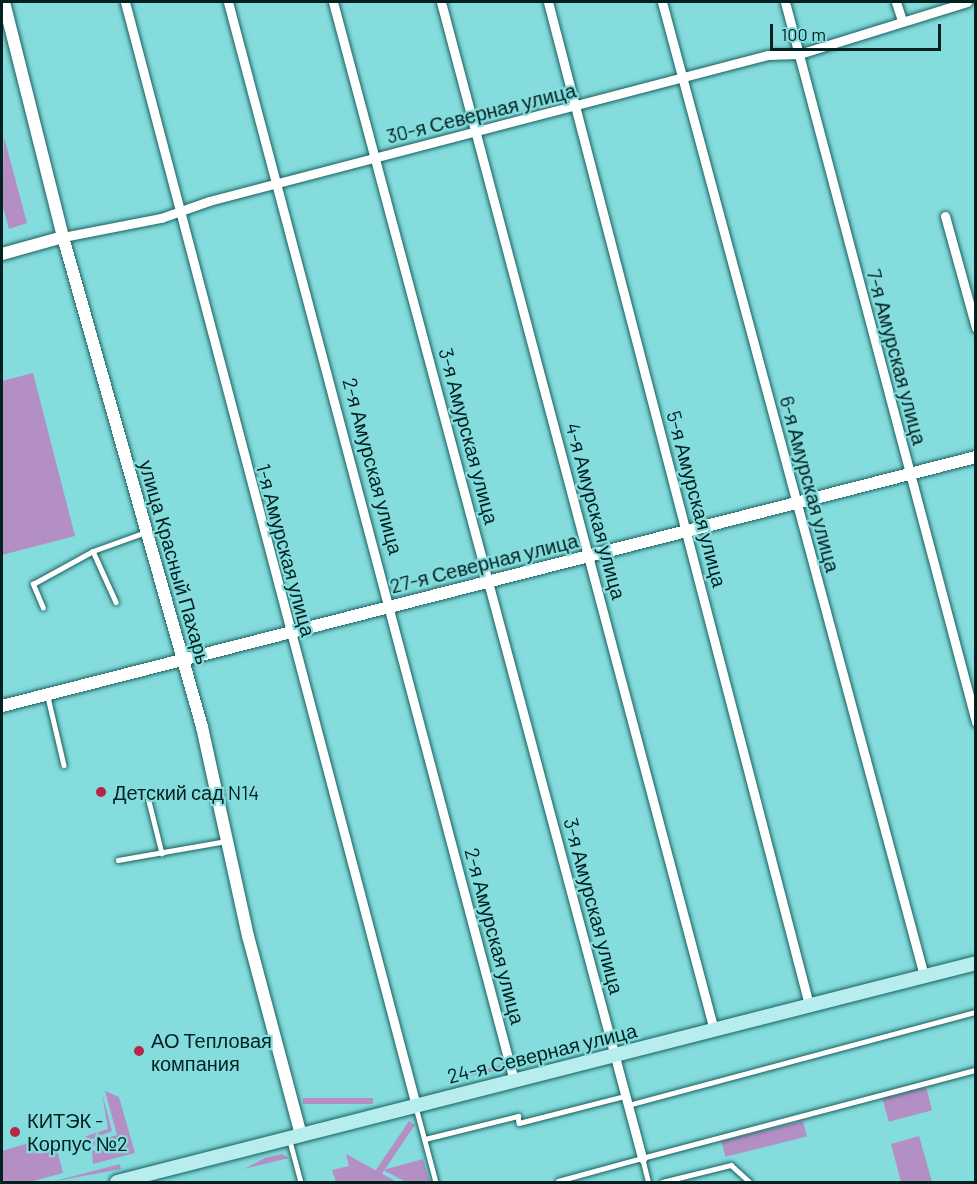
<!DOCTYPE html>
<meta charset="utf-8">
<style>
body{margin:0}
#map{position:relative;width:977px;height:1184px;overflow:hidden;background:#85dcdc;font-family:Barlow,sans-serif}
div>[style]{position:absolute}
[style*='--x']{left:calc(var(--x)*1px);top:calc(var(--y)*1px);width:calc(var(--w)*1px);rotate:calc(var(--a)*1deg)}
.green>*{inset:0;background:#b48fc5;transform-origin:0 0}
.roads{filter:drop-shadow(0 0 2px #196060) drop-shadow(0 0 2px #196060)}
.service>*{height:4.5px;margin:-2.25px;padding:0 2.25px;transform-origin:2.25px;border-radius:2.25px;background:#fff}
.minor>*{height:9px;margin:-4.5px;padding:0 4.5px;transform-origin:4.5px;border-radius:4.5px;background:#fff}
.tertiary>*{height:12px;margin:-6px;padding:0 6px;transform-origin:6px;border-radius:6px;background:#fff}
.secondary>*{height:14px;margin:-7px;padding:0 7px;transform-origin:7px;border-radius:7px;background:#b8edee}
.dots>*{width:16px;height:16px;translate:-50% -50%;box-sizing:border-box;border:3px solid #85dcdc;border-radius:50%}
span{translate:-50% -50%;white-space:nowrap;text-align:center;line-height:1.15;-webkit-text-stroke:4.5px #85dcdc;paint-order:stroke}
.street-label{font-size:20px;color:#042121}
.poi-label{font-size:20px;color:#042121}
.left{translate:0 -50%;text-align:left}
.frame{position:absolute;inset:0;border:3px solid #042121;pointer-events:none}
.scale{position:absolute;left:770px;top:24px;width:171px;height:27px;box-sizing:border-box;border:3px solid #042121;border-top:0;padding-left:8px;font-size:18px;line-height:21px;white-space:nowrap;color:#042121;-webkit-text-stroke:4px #85dcdc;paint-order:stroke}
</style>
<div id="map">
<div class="green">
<div style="clip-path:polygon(4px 137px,27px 223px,9px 229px,2px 203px)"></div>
<div style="clip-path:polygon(33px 373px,75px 536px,2px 555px,2px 381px)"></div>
<div style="clip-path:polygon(566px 1050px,567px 1054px,518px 1063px)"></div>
<div style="clip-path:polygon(501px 1065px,497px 1071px,447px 1080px)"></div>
<div style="left:926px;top:1087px;width:24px;height:45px;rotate:75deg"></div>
<div style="clip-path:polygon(105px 1091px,119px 1097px,135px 1153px,93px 1164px,92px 1151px,102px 1149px,88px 1143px,117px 1135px)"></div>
<div style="clip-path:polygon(102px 1093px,112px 1131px,87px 1141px,86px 1136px,108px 1129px)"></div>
<div style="left:373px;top:1098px;width:6px;height:70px;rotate:90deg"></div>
<div style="left:409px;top:1121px;width:7px;height:112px;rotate:34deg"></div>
<div style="left:803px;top:1121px;width:16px;height:84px;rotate:76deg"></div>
<div style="clip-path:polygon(919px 1136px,932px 1182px,901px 1182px,891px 1144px)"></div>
<div style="clip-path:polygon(32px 1142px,34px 1148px,55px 1142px,63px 1173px,29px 1182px,2px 1182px,2px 1151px)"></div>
<div style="clip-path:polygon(282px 1154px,289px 1158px,244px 1169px,265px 1158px)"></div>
<div style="clip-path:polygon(346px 1154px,397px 1182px,336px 1182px,332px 1170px,349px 1166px)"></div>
<div style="clip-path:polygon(423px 1159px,430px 1182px,406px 1182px,383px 1170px)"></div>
<div style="clip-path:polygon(120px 1164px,121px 1169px,51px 1182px)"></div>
</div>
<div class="roads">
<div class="service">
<div style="--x:93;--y:551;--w:56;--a:65.7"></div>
<div style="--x:43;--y:608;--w:26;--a:-113"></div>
<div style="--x:33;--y:584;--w:68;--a:-28.8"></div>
<div style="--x:93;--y:551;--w:56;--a:-19.7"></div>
<div style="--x:48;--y:697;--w:70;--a:76.8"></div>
<div style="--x:148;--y:797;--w:58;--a:76"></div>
<div style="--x:118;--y:860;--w:111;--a:-9.9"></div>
<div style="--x:628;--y:1105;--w:360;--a:-15"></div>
<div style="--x:416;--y:1107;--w:78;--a:75.1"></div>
<div style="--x:425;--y:1139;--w:96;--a:-13.9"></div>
<div style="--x:518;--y:1116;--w:7;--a:82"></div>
<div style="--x:519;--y:1123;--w:109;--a:-14.3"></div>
<div style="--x:290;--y:1141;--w:42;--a:75"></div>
<div style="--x:558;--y:1181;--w:87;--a:-15.3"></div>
<div style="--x:648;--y:1182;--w:25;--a:-104"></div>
<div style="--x:642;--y:1158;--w:345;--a:-14.8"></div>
<div style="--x:662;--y:1182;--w:71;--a:-13.8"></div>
<div style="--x:731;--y:1165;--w:25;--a:42"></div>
</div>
<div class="minor">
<div style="--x:125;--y:2;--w:1142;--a:75.23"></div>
<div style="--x:228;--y:2;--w:1116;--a:75.15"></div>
<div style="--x:333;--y:2;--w:1197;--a:75.03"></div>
<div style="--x:441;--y:2;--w:1064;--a:75.13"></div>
<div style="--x:548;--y:2;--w:1036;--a:75.41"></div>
<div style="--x:662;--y:2;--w:1009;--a:74.94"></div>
<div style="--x:785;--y:2;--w:745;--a:75.14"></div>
<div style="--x:896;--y:2;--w:20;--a:72"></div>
<div style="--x:945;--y:216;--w:116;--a:74.5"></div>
<div style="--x:63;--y:237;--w:100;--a:-11"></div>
<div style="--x:161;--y:218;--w:51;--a:-19.5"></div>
<div style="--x:209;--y:201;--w:578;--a:-14.64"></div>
<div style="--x:768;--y:55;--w:31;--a:-2"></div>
<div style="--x:799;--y:54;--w:176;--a:-17.2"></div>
</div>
<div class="tertiary">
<div style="--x:4;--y:2;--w:242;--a:75.9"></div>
<div style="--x:63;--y:237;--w:509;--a:74.16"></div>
<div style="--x:202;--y:727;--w:214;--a:77.6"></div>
<div style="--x:248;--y:936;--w:206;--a:75.1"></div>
<div style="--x:2;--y:254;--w:63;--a:-15.6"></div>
<div style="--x:2;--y:706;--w:1005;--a:-14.34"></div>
</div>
<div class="secondary">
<div style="--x:117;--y:1182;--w:886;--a:-14.3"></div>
</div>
</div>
<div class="dots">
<div style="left:101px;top:792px;background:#b72645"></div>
<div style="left:139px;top:1051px;background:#b72645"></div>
<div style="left:15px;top:1132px;background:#b72645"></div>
</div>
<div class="street-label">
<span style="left:481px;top:113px;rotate:-14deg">30-я Северная улица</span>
<span style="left:897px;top:357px;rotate:75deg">7-я Амурская улица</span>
<span style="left:469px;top:436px;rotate:75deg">3-я Амурская улица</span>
<span style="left:373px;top:466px;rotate:75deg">2-я Амурская улица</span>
<span style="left:810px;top:484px;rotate:75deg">6-я Амурская улица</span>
<span style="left:697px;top:499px;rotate:75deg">5-я Амурская улица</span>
<span style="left:596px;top:511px;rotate:75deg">4-я Амурская улица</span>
<span style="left:286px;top:550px;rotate:75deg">1-я Амурская улица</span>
<span style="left:175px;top:562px;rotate:74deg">улица Красный Пахарь</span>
<span style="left:484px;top:563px;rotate:-14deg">27-я Северная улица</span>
<span style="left:594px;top:906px;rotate:75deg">3-я Амурская улица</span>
<span style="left:495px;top:936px;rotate:75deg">2-я Амурская улица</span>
<span style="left:542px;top:1053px;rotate:-14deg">24-я Северная улица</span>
</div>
<div class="poi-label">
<span class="left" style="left:113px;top:792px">Детский сад N14</span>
<span class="left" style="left:151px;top:1052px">АО Тепловая<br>компания</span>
<span class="left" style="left:27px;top:1132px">КИТЭК -<br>Корпус №2</span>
</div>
<div class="frame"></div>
<div class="scale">100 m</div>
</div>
